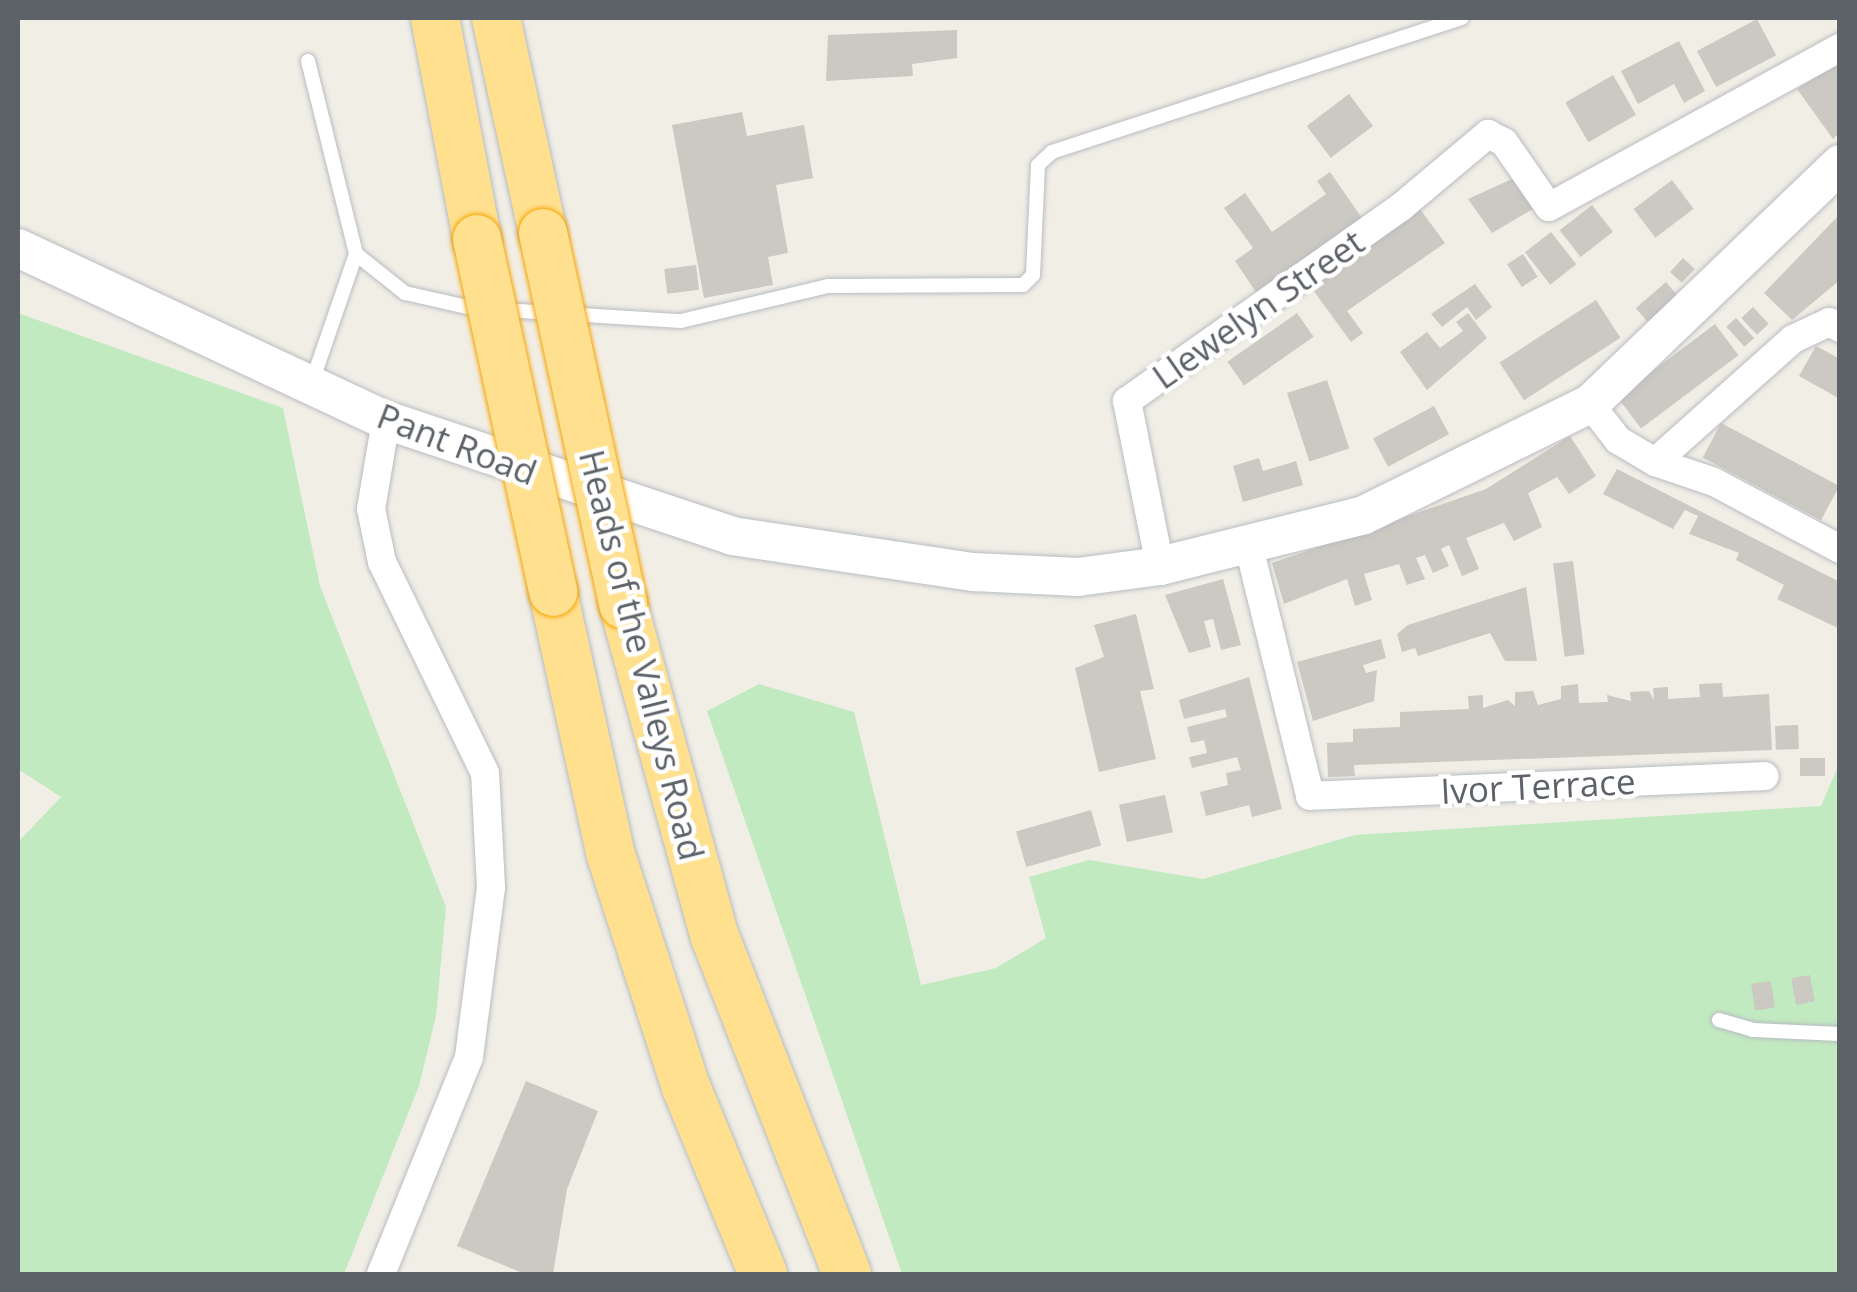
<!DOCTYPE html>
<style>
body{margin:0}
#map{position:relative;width:1857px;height:1292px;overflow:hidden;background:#f1eee6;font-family:"Open Sans",sans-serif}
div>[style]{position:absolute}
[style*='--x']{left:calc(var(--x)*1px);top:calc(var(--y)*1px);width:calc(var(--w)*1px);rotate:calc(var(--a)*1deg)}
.green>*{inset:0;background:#c2eac1}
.building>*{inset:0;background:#ccc9c3;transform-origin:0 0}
.roads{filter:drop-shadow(0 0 2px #b8bcc1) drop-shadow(0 0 2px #b8bcc1)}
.lane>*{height:14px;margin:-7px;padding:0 7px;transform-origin:7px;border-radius:7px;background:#fff}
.street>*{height:28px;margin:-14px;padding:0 14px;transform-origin:14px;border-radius:14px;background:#fff}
.secondary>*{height:38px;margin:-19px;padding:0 19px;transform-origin:19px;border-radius:19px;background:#fff}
.highway>*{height:48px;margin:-24px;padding:0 24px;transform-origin:24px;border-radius:24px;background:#ffe08f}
.bridges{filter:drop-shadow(0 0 2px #f7a400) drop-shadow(0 0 2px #f7a400)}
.highway-bridge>*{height:48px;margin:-24px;padding:0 24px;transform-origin:24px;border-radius:24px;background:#ffe08f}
span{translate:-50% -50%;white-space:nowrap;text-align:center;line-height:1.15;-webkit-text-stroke:9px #fff;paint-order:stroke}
.street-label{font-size:35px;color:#5d6268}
.frame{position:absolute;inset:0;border:20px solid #5d6268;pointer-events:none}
</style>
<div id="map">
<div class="green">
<div style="clip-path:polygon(18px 313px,283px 408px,320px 586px,446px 907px,436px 1016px,419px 1086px,344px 1274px,18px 1274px,18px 842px,61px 797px,18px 769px)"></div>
<div style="clip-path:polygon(759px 684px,854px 712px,921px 985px,996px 968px,1046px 938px,1029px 877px,1089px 860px,1203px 879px,1355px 835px,1821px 806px,1839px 764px,1839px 1274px,902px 1274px,707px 711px)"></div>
</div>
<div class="building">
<div style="left:1757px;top:19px;width:41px;height:68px;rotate:62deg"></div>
<div style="clip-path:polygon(957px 30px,957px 58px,912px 64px,913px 76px,826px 81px,828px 35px)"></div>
<div style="clip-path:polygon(1679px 41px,1705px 91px,1684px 103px,1674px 84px,1638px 104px,1621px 71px)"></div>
<div style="clip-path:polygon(1840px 62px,1840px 132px,1833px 139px,1797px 89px)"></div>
<div style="left:1613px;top:75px;width:46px;height:55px;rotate:60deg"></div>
<div style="left:1349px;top:94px;width:40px;height:53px;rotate:53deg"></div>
<div style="clip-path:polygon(742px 112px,747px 136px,804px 125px,813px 178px,776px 185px,788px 253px,768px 257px,773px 285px,704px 298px,672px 125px)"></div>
<div style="clip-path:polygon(1330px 172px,1362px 218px,1256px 292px,1235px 261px,1253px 248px,1224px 208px,1245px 193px,1272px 232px,1326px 194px,1317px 181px)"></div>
<div style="clip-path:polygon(1512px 179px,1533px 209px,1492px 233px,1468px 199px)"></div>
<div style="left:1672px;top:180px;width:36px;height:48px;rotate:53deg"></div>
<div style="left:1592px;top:205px;width:34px;height:41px;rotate:52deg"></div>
<div style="clip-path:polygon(1420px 209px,1445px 243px,1347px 311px,1363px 333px,1351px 342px,1310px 286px)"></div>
<div style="clip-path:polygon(1840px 214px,1840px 280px,1792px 320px,1764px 293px)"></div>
<div style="left:1551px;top:232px;width:41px;height:33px;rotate:52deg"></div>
<div style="left:1523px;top:254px;width:27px;height:19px;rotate:57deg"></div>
<div style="left:1683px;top:258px;width:16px;height:19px;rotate:43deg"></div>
<div style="left:696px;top:265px;width:25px;height:32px;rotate:83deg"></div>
<div style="left:1666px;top:282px;width:23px;height:40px;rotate:49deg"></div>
<div style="clip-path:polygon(1475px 284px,1492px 307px,1476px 320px,1467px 307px,1442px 327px,1431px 314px)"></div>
<div style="left:1596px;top:300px;width:45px;height:115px;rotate:57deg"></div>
<div style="left:1753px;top:307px;width:23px;height:16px;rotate:47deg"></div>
<div style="left:1297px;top:313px;width:29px;height:85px;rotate:55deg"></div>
<div style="clip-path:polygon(1468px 313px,1487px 338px,1427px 390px,1400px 352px,1427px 332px,1440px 348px,1463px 331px,1456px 322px)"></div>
<div style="left:1736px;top:318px;width:27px;height:13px;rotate:48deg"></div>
<div style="left:1715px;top:324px;width:39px;height:122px;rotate:53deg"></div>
<div style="clip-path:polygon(1816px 346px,1840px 359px,1840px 399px,1799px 376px)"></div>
<div style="left:1327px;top:380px;width:72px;height:42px;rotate:72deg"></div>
<div style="left:1434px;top:406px;width:32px;height:69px;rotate:62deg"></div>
<div style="left:1721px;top:423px;width:134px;height:39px;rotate:28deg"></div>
<div style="clip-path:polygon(1570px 436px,1596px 476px,1569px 494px,1557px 477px,1528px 493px,1542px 527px,1514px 541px,1504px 523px,1466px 538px,1479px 569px,1462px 576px,1449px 545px,1441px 549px,1449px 566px,1433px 573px,1425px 555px,1416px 558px,1425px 579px,1407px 585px,1399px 564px,1364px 574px,1372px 600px,1355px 606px,1347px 579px,1284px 604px,1272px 563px,1486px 489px)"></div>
<div style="clip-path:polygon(1259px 458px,1263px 471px,1296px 461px,1303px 485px,1243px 502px,1233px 466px)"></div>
<div style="clip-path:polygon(1617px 469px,1840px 582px,1840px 629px,1777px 599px,1784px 585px,1736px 560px,1739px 553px,1689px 534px,1698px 516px,1685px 510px,1673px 529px,1603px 494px)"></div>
<div style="left:1573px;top:561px;width:94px;height:20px;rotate:83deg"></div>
<div style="clip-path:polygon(1223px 579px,1241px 645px,1221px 650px,1213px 619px,1204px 621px,1211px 647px,1189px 653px,1165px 595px)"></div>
<div style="clip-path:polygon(1526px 587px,1537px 661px,1505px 661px,1490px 633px,1418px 656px,1415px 648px,1402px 652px,1397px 634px,1408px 625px)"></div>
<div style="clip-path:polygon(1136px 614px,1154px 689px,1140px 691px,1156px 759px,1099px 772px,1075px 668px,1104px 657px,1094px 625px)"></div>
<div style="clip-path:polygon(1381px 639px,1386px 658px,1363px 665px,1366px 673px,1377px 670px,1374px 701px,1313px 721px,1297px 662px)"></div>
<div style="clip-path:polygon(1249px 677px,1282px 809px,1252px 817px,1249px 805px,1206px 816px,1200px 792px,1228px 785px,1226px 773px,1241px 770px,1237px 757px,1192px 768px,1189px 757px,1207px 753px,1204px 740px,1191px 743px,1187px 727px,1227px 717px,1225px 709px,1184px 719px,1179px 700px)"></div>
<div style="clip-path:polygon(1722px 683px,1723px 697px,1769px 694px,1772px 750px,1354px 765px,1355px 776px,1328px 777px,1327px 743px,1353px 742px,1353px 729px,1400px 727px,1400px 712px,1469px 709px,1468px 696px,1483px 695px,1483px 708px,1508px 700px,1515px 706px,1515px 692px,1533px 691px,1538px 705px,1561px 699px,1561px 686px,1578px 684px,1579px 703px,1608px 702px,1607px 695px,1631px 701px,1630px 692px,1649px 691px,1654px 700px,1653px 688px,1668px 687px,1668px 699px,1700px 697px,1699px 684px)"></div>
<div style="left:1798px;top:725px;width:24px;height:23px;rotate:88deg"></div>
<div style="left:1825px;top:758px;width:18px;height:25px;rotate:90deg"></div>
<div style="left:1165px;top:795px;width:38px;height:47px;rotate:78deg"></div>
<div style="left:1091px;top:810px;width:37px;height:78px;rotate:74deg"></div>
<div style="left:1810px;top:975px;width:27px;height:19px;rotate:80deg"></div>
<div style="left:1771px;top:981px;width:27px;height:20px;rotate:82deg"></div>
<div style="clip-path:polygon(526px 1081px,598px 1111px,567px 1189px,553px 1274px,525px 1274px,457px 1246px)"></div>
</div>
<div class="roads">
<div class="lane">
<div style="--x:308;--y:61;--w:199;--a:76"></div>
<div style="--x:356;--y:254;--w:135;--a:109"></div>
<div style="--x:356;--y:254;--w:63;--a:38.5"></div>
<div style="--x:405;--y:293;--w:69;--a:12.6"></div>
<div style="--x:472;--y:308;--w:209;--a:3.6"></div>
<div style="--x:681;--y:321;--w:151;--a:-13.4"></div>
<div style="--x:828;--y:286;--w:195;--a:-0.3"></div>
<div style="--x:1023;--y:285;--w:14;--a:-45"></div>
<div style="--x:1033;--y:275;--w:110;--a:-87.4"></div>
<div style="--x:1038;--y:165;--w:19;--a:-43"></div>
<div style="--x:1052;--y:152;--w:431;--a:-18.1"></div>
<div style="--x:1719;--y:1020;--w:35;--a:16"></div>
<div style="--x:1753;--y:1030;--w:87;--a:2.6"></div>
</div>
<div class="street">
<div style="--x:1590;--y:404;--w:46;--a:52.1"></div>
<div style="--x:1618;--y:440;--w:43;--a:30.7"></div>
<div style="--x:1655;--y:462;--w:62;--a:18.7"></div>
<div style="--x:1714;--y:482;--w:143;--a:28"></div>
<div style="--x:1655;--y:462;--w:185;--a:-41.7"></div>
<div style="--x:1793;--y:339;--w:40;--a:-25"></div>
<div style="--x:1829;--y:322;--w:13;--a:29"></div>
<div style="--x:1249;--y:547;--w:256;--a:76.2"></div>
<div style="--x:1310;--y:796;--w:455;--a:-2.5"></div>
<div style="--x:1160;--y:566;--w:168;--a:-101.3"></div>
<div style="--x:1127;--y:401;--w:336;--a:-35.3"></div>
<div style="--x:1401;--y:207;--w:114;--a:-40"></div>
<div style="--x:1488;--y:134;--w:18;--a:27"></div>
<div style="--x:1504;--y:142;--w:79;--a:55.3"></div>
<div style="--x:1549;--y:207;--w:332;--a:-28.7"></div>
<div style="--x:381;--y:1274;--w:234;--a:-67.9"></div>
<div style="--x:469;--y:1057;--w:171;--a:-82.6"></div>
<div style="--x:491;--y:887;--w:114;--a:-93"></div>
<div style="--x:485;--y:773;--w:235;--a:-116"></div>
<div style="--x:382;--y:562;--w:54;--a:-101.7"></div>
<div style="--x:371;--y:509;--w:90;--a:-80.4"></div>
</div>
<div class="secondary">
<div style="--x:18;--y:248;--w:406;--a:25.1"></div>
<div style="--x:386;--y:420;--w:365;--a:18.5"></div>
<div style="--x:732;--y:536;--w:245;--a:8.5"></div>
<div style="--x:974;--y:572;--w:104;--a:2.8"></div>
<div style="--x:1078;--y:577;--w:83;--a:-7.6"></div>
<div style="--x:1160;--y:566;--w:210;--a:-14"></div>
<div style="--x:1364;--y:515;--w:252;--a:-26.2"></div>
<div style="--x:1590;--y:404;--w:347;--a:-43.8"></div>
</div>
<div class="highway">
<div style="--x:435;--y:18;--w:225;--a:79.2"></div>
<div style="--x:496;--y:18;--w:220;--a:77.7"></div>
<div style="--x:553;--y:592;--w:266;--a:77.6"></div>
<div style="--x:610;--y:852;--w:247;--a:72.1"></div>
<div style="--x:686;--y:1087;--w:202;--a:67.6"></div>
<div style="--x:623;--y:604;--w:345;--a:74.6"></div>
<div style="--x:715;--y:937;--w:362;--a:68.6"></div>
</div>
</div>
<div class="bridges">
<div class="highway-bridge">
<div style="--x:543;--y:233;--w:380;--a:77.8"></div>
<div style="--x:477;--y:239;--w:361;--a:77.8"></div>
</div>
</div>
<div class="street-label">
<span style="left:1258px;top:309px;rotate:-35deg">Llewelyn Street</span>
<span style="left:457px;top:444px;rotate:21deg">Pant Road</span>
<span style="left:642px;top:655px;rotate:76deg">Heads of the Valleys Road</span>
<span style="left:1538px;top:786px;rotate:-3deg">Ivor Terrace</span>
</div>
<div class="frame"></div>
</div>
